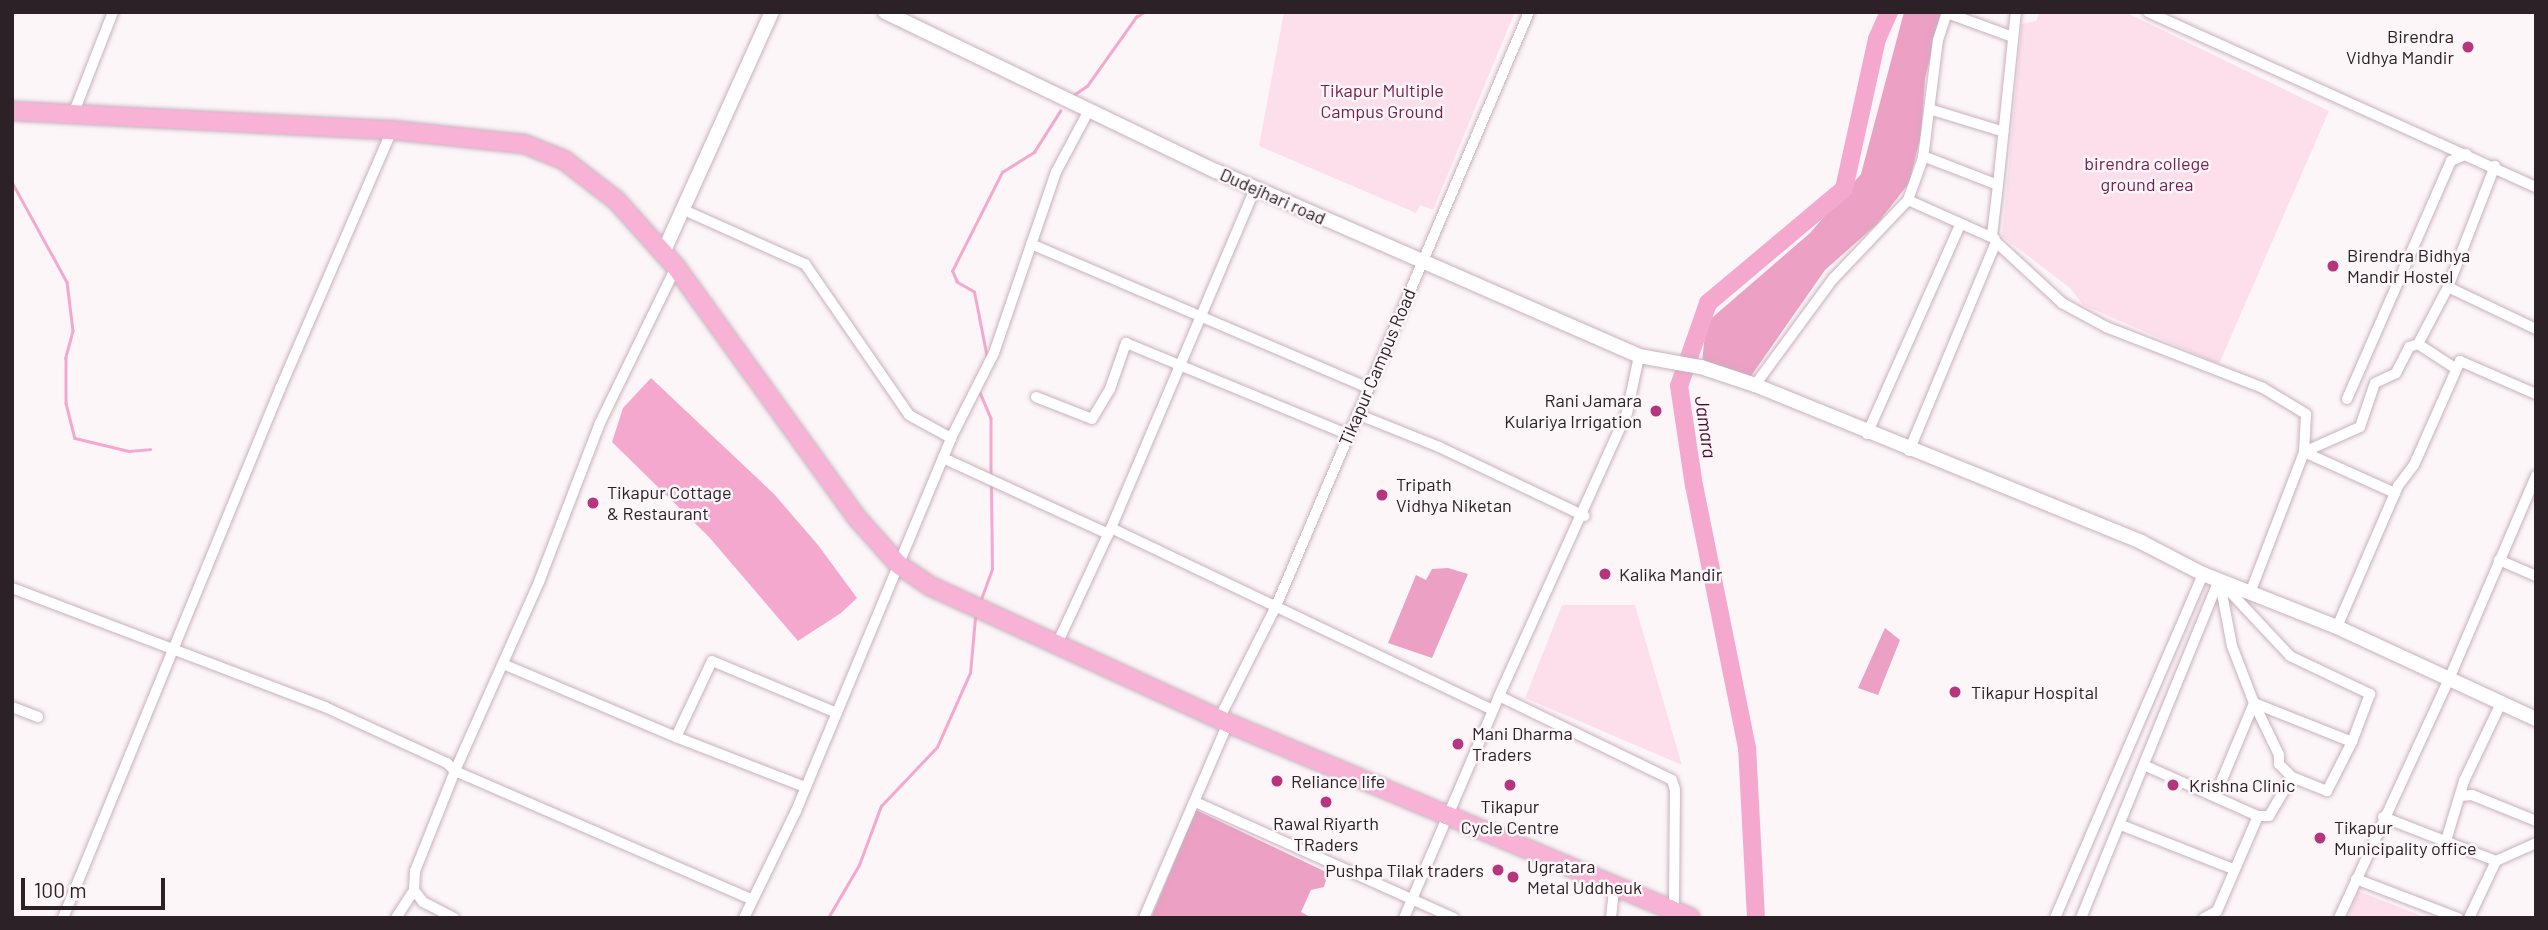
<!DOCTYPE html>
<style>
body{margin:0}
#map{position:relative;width:2548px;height:930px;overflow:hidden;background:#fcf6f9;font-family:Barlow,sans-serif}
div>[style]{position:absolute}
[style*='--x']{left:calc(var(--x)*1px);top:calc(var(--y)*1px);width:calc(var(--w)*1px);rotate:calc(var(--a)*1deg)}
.green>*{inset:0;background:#fddfec}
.forest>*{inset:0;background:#eba0c4}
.water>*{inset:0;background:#f5a8cd}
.stream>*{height:2.5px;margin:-1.25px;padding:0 1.25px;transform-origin:1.25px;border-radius:1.25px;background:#f5a8cd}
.river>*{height:18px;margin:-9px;padding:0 9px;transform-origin:9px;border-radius:9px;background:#f5a8cd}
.roads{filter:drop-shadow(0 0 2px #cab0bc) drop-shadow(0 0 2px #cab0bc)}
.minor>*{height:10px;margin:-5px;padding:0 5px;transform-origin:5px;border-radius:5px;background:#fff}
.tertiary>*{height:14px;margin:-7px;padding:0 7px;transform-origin:7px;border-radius:7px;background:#fff}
.primary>*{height:18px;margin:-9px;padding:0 9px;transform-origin:9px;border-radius:9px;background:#f7b2d6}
.dots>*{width:19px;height:19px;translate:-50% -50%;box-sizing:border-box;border:4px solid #fcf6f9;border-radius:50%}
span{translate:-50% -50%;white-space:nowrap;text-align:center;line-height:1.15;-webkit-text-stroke:5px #fcf6f9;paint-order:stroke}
.poi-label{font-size:18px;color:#2b2126}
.right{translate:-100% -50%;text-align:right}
.left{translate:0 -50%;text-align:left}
.park-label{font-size:18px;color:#762051}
.street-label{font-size:18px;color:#2b2126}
.water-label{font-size:19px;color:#4c0a31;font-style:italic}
.frame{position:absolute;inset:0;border:14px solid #2b2126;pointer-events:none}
.scale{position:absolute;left:21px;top:878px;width:144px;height:32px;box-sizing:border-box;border:4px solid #2b2126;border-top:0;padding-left:9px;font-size:21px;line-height:24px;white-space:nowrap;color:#2b2126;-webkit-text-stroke:5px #fcf6f9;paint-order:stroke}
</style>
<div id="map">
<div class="green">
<div style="clip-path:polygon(1284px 12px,1515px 12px,1433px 210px,1420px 205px,1416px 213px,1259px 146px)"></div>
<div style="clip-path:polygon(2040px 12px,2125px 12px,2329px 111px,2219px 364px,2083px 305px,2070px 288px,2002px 236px,2022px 24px,2036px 21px)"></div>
<div style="clip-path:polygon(1562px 605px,1635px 605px,1682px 765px,1525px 698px)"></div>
<div style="clip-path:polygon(2358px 891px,2427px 918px,2348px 918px)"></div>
</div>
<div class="forest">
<div style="clip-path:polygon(1904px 12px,1941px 12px,1925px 79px,1921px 135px,1909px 183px,1877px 224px,1825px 270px,1751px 376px,1702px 363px,1706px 323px,1810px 233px,1861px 174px)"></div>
<div style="clip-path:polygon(1448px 568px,1468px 574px,1432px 658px,1388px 643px,1416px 575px,1426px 580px,1432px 569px)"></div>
<div style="clip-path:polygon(1885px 628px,1900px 640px,1878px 695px,1858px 688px)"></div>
<div style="clip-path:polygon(1196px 810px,1328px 873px,1324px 887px,1311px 890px,1301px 912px,1312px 918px,1151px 918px)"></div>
</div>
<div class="water">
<div style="clip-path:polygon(651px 378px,774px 494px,818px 545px,857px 598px,841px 613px,798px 641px,709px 537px,612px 442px,623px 408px)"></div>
</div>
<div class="stream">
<div style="--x:1072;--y:96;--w:18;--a:-34"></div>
<div style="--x:1087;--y:86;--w:85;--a:-54.6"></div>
<div style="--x:1136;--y:17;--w:9;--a:-32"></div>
<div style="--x:12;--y:182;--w:114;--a:61.2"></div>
<div style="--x:67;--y:282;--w:49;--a:83"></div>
<div style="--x:73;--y:331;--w:28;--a:105"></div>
<div style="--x:66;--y:358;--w:45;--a:90"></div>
<div style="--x:66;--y:403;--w:36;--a:76"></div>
<div style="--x:75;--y:438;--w:56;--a:13.5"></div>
<div style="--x:129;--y:451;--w:21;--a:-5"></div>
<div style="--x:987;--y:358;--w:67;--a:-101.1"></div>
<div style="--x:974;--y:292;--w:20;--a:-150"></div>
<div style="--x:957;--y:282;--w:12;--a:-114"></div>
<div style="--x:952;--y:271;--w:111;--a:-63.2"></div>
<div style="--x:1002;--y:172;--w:38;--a:-32"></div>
<div style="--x:1034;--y:152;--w:49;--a:-57.6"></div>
<div style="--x:979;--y:390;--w:30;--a:67"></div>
<div style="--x:991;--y:418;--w:57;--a:90"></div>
<div style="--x:980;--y:602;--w:35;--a:-70"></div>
<div style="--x:992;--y:569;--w:84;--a:-90.7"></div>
<div style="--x:828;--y:918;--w:61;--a:-59.7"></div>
<div style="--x:859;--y:865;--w:63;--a:-69.6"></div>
<div style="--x:881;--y:806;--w:81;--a:-46.5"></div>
<div style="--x:937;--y:747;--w:81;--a:-66"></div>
<div style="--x:970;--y:673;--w:55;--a:-84.8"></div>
</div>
<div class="river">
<div style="--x:1756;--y:918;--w:170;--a:-93"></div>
<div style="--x:1747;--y:748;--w:267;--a:-101.4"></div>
<div style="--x:1694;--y:486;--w:101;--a:-98.5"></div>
<div style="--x:1679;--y:386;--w:88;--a:-70.7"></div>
<div style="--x:1708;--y:303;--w:177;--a:-40"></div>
<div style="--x:1844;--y:189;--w:154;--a:-77.6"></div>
<div style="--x:1877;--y:39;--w:30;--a:-66"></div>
</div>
<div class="roads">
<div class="minor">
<div style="--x:2148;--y:12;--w:426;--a:24.3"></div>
<div style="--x:1947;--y:13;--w:70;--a:20"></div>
<div style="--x:1929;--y:109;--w:78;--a:17"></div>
<div style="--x:74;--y:112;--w:107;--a:-68.7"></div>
<div style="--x:1923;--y:156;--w:80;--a:21.1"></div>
<div style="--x:1998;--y:185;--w:50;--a:96.8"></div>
<div style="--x:1998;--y:185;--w:174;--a:-84.1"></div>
<div style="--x:1908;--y:200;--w:95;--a:24.1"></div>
<div style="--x:684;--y:210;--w:133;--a:24.1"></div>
<div style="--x:805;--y:264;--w:183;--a:55.4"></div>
<div style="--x:909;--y:415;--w:48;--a:28.7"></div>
<div style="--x:1031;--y:244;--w:366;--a:23.1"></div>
<div style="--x:676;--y:267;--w:174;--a:116"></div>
<div style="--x:600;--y:423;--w:170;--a:111"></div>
<div style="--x:539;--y:582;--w:207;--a:114"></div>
<div style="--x:455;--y:771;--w:322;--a:23.4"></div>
<div style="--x:2448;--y:287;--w:98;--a:25.5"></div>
<div style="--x:2418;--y:344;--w:64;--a:-62.2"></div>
<div style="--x:2448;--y:287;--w:130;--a:-68.8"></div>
<div style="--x:1755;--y:385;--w:132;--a:-53.7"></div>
<div style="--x:1833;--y:279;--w:109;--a:-46.5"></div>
<div style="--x:1908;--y:200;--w:45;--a:-70.3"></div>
<div style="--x:1923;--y:158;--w:119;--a:-82.8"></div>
<div style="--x:1938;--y:40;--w:29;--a:-72"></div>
<div style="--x:1036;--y:397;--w:60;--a:21.4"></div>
<div style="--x:1092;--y:419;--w:35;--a:-59"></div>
<div style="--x:1110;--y:389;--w:49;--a:-70.8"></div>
<div style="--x:1126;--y:343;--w:241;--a:22.4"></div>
<div style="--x:2347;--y:399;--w:260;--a:-66.4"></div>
<div style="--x:2451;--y:161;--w:17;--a:-24"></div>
<div style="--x:1357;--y:414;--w:88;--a:21.9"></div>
<div style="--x:1439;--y:447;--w:161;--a:25.4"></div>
<div style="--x:1867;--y:434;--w:229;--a:-66"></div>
<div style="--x:1909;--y:451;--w:226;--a:-67.4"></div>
<div style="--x:1996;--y:242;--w:90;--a:42.7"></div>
<div style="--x:2062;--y:303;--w:50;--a:28.6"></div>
<div style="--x:2106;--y:327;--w:168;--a:21.2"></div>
<div style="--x:2263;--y:388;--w:50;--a:31.2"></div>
<div style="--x:2306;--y:414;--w:38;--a:93"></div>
<div style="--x:2304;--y:452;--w:61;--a:-24.1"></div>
<div style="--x:2360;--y:427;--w:46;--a:-71.2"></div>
<div style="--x:2375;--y:383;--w:23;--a:-25"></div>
<div style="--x:2396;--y:373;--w:29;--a:-63"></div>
<div style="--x:2409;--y:347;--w:9;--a:-18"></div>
<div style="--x:2418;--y:344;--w:44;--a:33"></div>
<div style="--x:943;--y:458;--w:182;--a:24.7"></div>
<div style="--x:1111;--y:528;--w:423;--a:25.5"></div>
<div style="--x:2499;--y:560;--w:40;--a:23.4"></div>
<div style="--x:2219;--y:580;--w:104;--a:46.9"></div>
<div style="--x:2290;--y:656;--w:89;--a:25.4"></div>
<div style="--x:2370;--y:694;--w:51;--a:110.6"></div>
<div style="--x:2352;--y:742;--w:105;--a:-158.3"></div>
<div style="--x:12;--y:588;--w:335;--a:20.8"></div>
<div style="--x:325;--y:707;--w:134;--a:24.7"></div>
<div style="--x:447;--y:763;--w:11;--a:45"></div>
<div style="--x:455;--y:771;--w:108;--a:111.8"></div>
<div style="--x:415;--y:871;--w:19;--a:93"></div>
<div style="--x:414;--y:890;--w:15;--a:53"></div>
<div style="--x:423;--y:902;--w:35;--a:27"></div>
<div style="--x:2250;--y:593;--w:151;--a:-69"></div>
<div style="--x:2304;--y:452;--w:100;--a:24.3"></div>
<div style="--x:2337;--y:627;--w:154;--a:-66.6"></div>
<div style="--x:2398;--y:486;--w:26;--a:-53"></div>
<div style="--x:2414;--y:465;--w:114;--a:-66.1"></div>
<div style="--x:2460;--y:361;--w:83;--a:23.5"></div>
<div style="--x:1056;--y:646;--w:130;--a:-65"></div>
<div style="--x:1111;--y:528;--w:368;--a:-67"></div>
<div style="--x:503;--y:664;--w:188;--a:22.9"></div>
<div style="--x:676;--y:737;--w:84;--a:-64.7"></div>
<div style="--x:712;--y:661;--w:135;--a:22.6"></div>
<div style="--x:1499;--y:696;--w:311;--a:-65.7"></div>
<div style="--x:1627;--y:413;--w:58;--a:-78.1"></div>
<div style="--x:2254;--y:703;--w:58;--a:64.3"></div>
<div style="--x:2279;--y:755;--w:9;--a:90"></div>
<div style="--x:2279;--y:764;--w:18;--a:45"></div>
<div style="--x:12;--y:707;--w:28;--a:21"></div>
<div style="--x:1219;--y:719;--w:127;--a:-63.2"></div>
<div style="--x:1276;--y:606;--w:646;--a:-66.93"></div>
<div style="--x:676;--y:737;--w:138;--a:21.2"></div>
<div style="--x:2146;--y:766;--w:123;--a:24.1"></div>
<div style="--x:2258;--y:816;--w:103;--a:113.3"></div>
<div style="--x:2217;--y:911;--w:15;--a:152"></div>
<div style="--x:2216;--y:794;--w:99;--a:-67.3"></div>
<div style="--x:2254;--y:703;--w:61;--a:-111.1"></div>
<div style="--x:2232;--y:646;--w:64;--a:-100.8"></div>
<div style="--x:2461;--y:796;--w:11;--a:-5"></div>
<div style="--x:2472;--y:795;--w:69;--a:22.1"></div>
<div style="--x:1200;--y:804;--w:278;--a:24.2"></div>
<div style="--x:2258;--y:816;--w:11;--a:0"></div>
<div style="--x:2269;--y:816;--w:45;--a:-59.5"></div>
<div style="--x:2292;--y:777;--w:38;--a:22"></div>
<div style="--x:2327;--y:791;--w:55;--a:-63"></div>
<div style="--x:2383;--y:817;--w:121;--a:21.3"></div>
<div style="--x:2121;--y:825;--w:120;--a:21.4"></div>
<div style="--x:2445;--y:844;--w:66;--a:-73.2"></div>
<div style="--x:2464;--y:781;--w:86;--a:-64.6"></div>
<div style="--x:2356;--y:879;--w:109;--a:20.9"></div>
<div style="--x:63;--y:918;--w:572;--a:-67.7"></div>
<div style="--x:280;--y:389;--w:282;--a:-66.6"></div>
<div style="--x:396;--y:918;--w:33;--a:-57"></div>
<div style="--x:744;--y:918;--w:119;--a:-64.1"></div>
<div style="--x:796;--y:811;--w:404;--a:-67.4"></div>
<div style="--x:951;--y:438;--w:95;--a:-63.2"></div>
<div style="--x:994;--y:353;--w:191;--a:-71.1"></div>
<div style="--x:1056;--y:172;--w:68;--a:-61.9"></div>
<div style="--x:1144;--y:918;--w:212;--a:-66.7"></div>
<div style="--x:1404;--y:918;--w:241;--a:-66.8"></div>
<div style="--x:1499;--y:696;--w:192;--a:25.9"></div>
<div style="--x:1672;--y:780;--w:10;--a:73"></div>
<div style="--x:1675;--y:790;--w:119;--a:90.5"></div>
<div style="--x:1611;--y:918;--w:30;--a:-84"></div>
<div style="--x:2055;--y:918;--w:374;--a:-66.7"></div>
<div style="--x:2081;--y:918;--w:365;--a:-67.8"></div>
<div style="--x:2339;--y:918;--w:263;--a:-65.3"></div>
<div style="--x:2449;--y:679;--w:221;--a:-66.8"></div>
<div style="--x:2469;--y:918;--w:63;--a:-64.7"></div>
<div style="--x:2496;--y:861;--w:44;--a:-24.2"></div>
</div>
<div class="tertiary">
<div style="--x:885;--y:12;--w:367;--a:25.7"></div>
<div style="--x:1216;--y:171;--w:462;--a:23.6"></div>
<div style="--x:1639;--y:356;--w:63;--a:10.1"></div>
<div style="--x:1701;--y:367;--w:57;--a:18.4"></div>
<div style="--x:1755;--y:385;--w:417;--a:22.1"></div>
<div style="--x:2141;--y:542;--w:70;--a:27.3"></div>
<div style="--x:2203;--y:574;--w:144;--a:21.6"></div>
<div style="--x:2337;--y:627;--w:219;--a:24.8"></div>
<div style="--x:663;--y:253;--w:265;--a:-65.7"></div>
</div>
<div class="primary">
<div style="--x:12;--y:111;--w:380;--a:2.9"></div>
<div style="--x:392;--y:130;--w:133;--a:6.1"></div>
<div style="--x:524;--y:144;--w:43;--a:21.8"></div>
<div style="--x:564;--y:160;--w:66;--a:37.6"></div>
<div style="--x:616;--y:200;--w:90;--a:48.2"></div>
<div style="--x:676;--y:267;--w:309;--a:54.2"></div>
<div style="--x:857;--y:518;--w:63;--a:48.2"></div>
<div style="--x:899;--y:565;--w:37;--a:34"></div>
<div style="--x:930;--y:586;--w:328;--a:24.7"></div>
<div style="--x:1228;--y:723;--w:502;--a:22.84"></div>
</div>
</div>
<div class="dots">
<div style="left:2468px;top:47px;background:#b6357f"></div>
<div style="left:2333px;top:266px;background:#b6357f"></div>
<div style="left:1656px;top:411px;background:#b6357f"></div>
<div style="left:1382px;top:495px;background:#b6357f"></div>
<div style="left:593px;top:503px;background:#b6357f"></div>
<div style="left:1605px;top:574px;background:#b6357f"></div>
<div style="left:1955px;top:692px;background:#b6357f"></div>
<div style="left:1458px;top:744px;background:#b6357f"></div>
<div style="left:1277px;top:781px;background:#b6357f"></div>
<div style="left:1510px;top:785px;background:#b6357f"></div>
<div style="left:2173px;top:785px;background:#b6357f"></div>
<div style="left:1326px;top:802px;background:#b6357f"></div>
<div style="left:2320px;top:838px;background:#b6357f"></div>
<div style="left:1498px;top:870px;background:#b6357f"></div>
<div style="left:1513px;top:877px;background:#b6357f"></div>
</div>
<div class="poi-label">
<span class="right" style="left:2454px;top:47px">Birendra<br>Vidhya Mandir</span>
<span class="left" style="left:2347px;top:266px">Birendra Bidhya<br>Mandir Hostel</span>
<span class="right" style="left:1642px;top:411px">Rani Jamara<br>Kulariya Irrigation</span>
<span class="left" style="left:1396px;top:495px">Tripath<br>Vidhya Niketan</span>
<span class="left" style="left:607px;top:503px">Tikapur Cottage<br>&amp; Restaurant</span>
<span class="left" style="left:1619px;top:574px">Kalika Mandir</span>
<span class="left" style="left:1971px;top:692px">Tikapur Hospital</span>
<span class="left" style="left:1472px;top:744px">Mani Dharma<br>Traders</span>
<span class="left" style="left:1291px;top:781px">Reliance life</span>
<span class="left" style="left:2189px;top:785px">Krishna Clinic</span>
<span style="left:1510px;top:817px">Tikapur<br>Cycle Centre</span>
<span style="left:1326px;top:834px">Rawal Riyarth<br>TRaders</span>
<span class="left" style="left:2334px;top:838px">Tikapur<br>Municipality office</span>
<span class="left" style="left:1527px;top:877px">Ugratara<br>Metal Uddheuk</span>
<span class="right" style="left:1484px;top:870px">Pushpa Tilak traders</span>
</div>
<div class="park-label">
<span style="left:1382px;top:101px">Tikapur Multiple<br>Campus Ground</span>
<span style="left:2147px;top:174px">birendra college<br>ground area</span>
</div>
<div class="street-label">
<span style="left:1273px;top:196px;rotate:24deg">Dudejhari road</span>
<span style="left:1377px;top:367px;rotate:-67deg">Tikapur Campus Road</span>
</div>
<div class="water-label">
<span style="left:1706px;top:427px;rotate:82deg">Jamara</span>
</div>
<div class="frame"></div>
<div class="scale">100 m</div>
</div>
